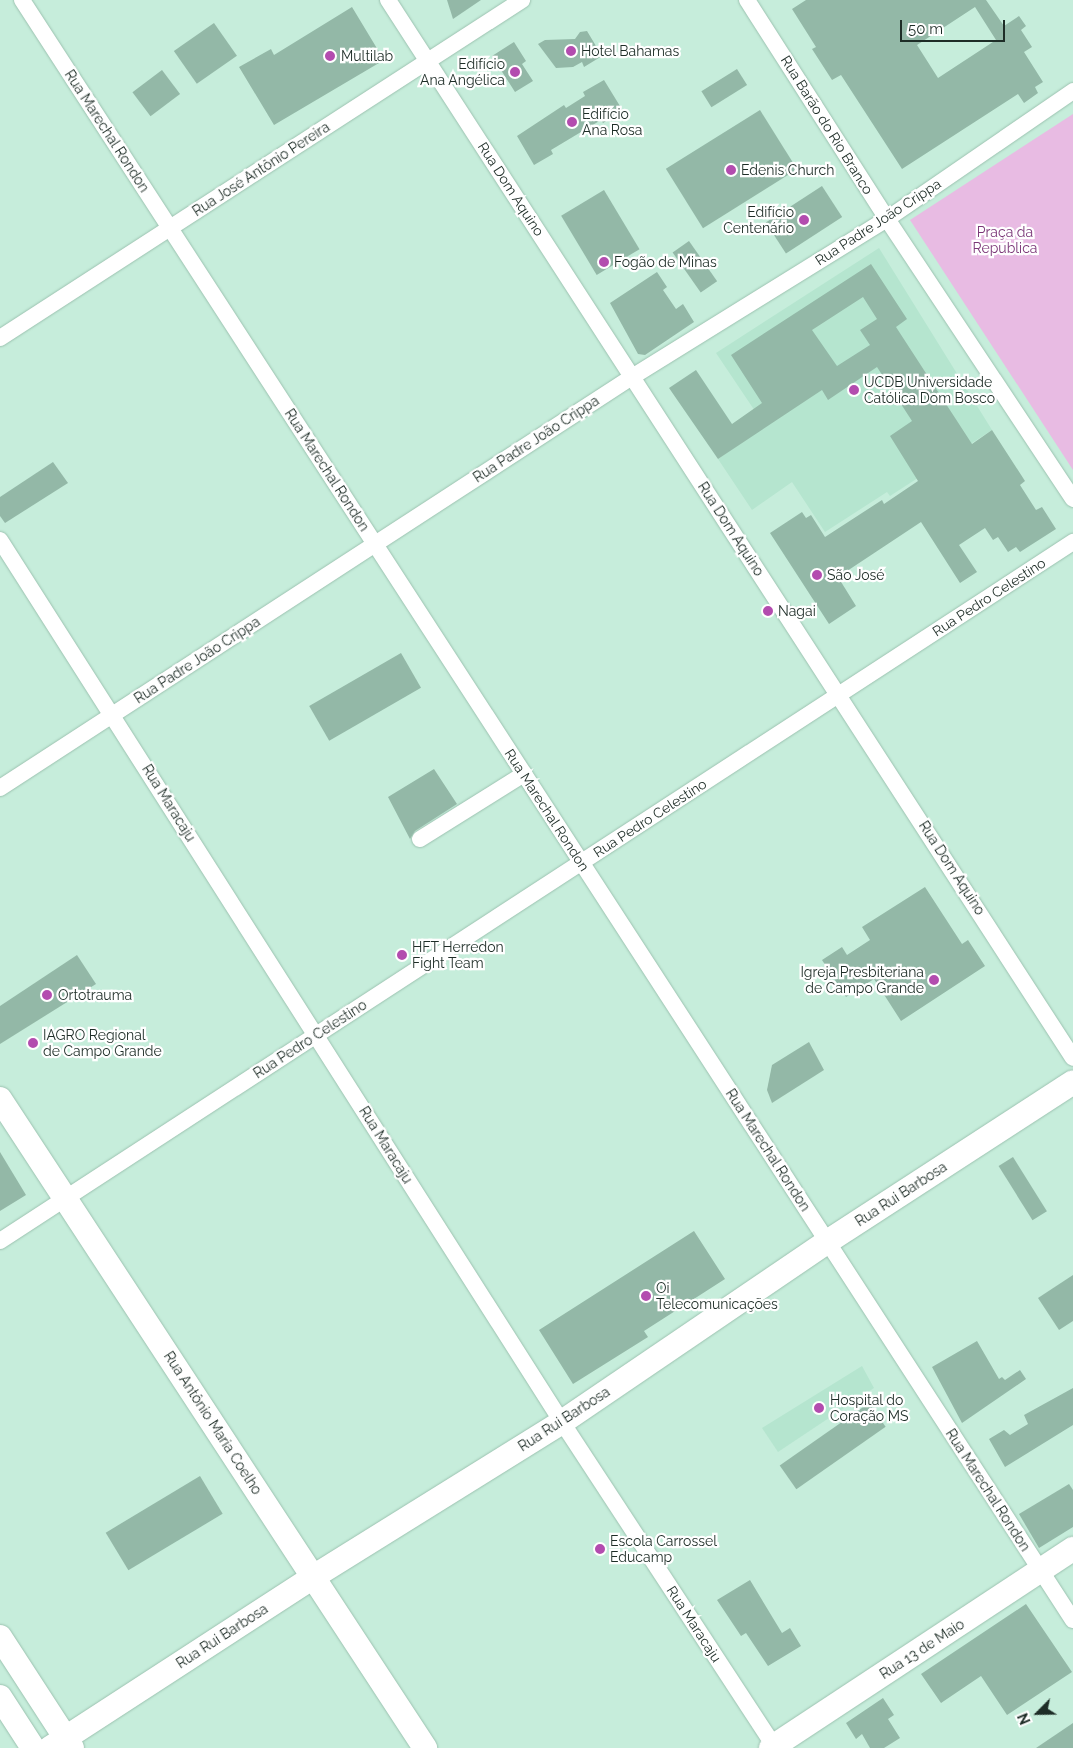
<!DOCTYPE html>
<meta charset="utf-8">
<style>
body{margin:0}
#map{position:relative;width:1073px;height:1748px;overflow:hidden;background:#c6eddb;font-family:Raleway,sans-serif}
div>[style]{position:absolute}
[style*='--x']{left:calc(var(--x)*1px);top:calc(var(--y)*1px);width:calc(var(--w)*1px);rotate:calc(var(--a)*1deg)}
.built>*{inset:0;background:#b5e5cf}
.green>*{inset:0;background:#e8bbe3}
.building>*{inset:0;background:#93b8a7;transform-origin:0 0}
.roads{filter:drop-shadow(0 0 1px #9cc2b0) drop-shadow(0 0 1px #9cc2b0)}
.street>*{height:16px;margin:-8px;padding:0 8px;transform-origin:8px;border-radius:8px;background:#fff}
.secondary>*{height:24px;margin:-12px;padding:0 12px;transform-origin:12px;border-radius:12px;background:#fff}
.dots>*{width:14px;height:14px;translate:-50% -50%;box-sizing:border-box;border:2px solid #fff;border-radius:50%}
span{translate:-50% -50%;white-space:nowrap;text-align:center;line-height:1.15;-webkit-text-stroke:4.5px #fff;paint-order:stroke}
.poi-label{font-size:14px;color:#1e2d27}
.left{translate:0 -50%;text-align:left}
.right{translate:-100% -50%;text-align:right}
.street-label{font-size:14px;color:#1e2d27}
.park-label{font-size:14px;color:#7b3778}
.north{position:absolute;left:1013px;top:1688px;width:50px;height:50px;-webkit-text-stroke:4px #fff;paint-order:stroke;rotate:247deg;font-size:14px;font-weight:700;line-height:20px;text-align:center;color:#1e2d27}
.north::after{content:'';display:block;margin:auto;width:18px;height:22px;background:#1e2d27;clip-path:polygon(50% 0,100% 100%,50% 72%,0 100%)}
.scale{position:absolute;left:900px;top:20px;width:105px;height:22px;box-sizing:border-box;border:2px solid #1e2d27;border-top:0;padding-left:6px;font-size:15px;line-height:18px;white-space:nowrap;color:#1e2d27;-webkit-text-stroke:4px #fff;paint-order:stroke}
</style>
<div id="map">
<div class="built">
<div style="clip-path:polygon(879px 248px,992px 430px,890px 496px,887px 492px,825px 532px,792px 482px,752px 510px,718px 459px,765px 426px,716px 353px)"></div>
<div style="clip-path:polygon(862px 1366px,874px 1388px,778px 1452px,762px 1428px)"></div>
</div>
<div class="green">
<div style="clip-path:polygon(1073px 114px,1073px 470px,910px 220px)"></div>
</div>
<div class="building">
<div style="clip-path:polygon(447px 0,481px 0,453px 19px)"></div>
<div style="clip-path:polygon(evenodd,806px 0,986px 0,1004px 26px,1019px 16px,1026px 26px,1021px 30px,1032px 47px,1024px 52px,1043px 82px,1035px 87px,1038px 93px,1024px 103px,1018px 94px,902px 169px,841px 75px,832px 80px,812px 49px,816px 47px,792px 9px,806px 0,975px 7px,996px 40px,938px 78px,917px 45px,975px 7px)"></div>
<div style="clip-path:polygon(352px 7px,384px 60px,274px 125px,239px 67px,271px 49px,274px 55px)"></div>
<div style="left:214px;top:23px;width:40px;height:49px;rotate:55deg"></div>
<div style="clip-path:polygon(587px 31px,602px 56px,584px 67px,582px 62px,573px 67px,556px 68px,538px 44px,545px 40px,575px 39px,580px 32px)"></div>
<div style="clip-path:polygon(514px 42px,526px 61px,522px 64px,533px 81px,515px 92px,492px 56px)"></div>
<div style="left:737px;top:69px;width:19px;height:42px;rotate:58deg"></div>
<div style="left:162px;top:70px;width:30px;height:37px;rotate:53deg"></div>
<div style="clip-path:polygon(604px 80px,623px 111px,603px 123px,601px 120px,551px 150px,553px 154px,534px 165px,517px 136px,564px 105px,566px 108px,585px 96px,583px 92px)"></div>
<div style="left:760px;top:110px;width:70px;height:111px;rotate:58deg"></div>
<div style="left:822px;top:186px;width:37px;height:67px;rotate:57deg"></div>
<div style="left:604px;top:190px;width:69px;height:50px;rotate:59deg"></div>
<div style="left:689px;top:241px;width:49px;height:20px;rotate:55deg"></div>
<div style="clip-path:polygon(evenodd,871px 264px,907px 319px,896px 327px,972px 444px,992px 430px,1025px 481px,1020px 485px,1036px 510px,1042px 507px,1056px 529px,1020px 552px,1016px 547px,1008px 552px,998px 537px,993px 540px,985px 528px,959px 545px,977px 572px,960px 583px,921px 522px,838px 577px,856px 606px,829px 624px,770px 533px,802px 512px,806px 518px,811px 515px,825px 537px,882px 500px,884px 504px,918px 481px,890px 436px,912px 421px,877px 367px,828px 400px,822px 390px,718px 459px,669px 388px,696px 370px,732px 424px,762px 403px,731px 355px,871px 264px,863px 297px,877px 319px,860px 330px,870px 345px,837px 366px,812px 330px,863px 297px)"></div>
<div style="clip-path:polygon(657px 272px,667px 287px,663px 290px,676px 309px,683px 304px,694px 322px,645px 355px,638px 354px,610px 303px)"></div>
<div style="clip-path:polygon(53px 462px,68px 483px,5px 523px,0 516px,0 497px)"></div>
<div style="left:401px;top:653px;width:40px;height:106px;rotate:60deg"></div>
<div style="clip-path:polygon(434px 769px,457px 804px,415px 831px,410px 839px,388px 797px)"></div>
<div style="clip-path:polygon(925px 887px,962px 944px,968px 940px,985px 966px,901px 1021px,874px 979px,846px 997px,822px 960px,842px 947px,847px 955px,870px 940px,862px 927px)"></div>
<div style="clip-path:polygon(77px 955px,96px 984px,0 1044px,0 1006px)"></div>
<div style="clip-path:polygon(809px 1042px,824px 1070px,772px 1103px,767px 1090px,772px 1065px)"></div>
<div style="clip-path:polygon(0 1152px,26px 1195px,0 1211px)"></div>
<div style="left:1013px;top:1157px;width:64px;height:17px;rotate:58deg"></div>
<div style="clip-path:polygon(694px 1231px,725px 1279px,644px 1331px,648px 1337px,573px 1384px,539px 1330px)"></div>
<div style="clip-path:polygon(1073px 1275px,1073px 1321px,1059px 1330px,1038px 1298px)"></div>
<div style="clip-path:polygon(977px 1341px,999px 1379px,1002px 1377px,1005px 1380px,1020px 1370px,1026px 1379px,962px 1423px,932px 1367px)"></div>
<div style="clip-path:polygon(1073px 1388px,1073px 1425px,1005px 1467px,989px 1439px,1004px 1430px,1010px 1435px,1028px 1424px,1024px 1415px)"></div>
<div style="left:869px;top:1403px;width:29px;height:109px;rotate:55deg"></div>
<div style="left:200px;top:1476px;width:44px;height:110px;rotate:59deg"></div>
<div style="clip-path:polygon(1069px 1484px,1073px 1490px,1073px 1527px,1039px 1548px,1019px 1514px)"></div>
<div style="clip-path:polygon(750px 1580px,782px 1633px,790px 1628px,801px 1646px,768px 1666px,746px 1633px,741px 1636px,717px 1600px)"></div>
<div style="clip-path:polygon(1026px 1604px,1072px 1672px,1007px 1715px,981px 1676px,941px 1703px,921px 1674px)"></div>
<div style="clip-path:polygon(883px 1698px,894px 1715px,888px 1719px,900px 1738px,884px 1748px,870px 1748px,862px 1734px,856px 1739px,846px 1723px)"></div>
<div style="clip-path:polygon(1073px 1723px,1073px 1748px,1036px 1748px)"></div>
</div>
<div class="roads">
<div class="street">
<div style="--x:22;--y:0;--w:1931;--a:57.03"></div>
<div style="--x:388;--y:0;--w:1260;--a:57.08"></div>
<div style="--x:747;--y:0;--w:260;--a:57.4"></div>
<div style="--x:887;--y:219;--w:336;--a:56.4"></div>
<div style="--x:0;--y:338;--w:622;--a:-32.92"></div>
<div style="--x:0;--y:540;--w:1046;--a:57.5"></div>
<div style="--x:562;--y:1422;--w:389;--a:56.8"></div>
<div style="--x:0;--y:788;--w:754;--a:-33.04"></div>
<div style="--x:632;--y:377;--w:300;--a:-31.8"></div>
<div style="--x:887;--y:219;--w:226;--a:-34.5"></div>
<div style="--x:420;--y:839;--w:123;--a:-32"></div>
<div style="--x:0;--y:1241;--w:1281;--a:-33.08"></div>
</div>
<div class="secondary">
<div style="--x:0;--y:1099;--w:776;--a:56.78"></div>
<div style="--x:0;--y:1637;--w:132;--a:57"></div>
<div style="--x:0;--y:1697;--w:61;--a:57.1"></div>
<div style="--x:50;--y:1748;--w:314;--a:-33"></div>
<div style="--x:313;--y:1577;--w:293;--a:-31.9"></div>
<div style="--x:562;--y:1422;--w:320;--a:-34.2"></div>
<div style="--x:827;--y:1242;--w:293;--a:-33"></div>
<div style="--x:771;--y:1748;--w:362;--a:-33.4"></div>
</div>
</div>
<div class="dots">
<div style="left:571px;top:51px;background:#b34caf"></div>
<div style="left:330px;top:56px;background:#b34caf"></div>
<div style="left:515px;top:72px;background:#b34caf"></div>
<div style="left:572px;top:122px;background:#b34caf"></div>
<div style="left:731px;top:170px;background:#b34caf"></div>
<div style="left:804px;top:220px;background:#b34caf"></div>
<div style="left:604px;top:262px;background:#b34caf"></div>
<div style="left:854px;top:390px;background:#b34caf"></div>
<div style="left:817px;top:575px;background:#b34caf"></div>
<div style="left:768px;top:611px;background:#b34caf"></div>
<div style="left:402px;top:955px;background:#b34caf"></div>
<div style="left:934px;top:980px;background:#b34caf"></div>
<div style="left:47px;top:995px;background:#b34caf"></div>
<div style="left:33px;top:1043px;background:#b34caf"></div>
<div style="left:646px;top:1296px;background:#b34caf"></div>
<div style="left:819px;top:1408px;background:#b34caf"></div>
<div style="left:600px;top:1549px;background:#b34caf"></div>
</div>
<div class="poi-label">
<span class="left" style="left:581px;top:51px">Hotel Bahamas</span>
<span class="left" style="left:341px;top:56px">Multilab</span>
<span class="right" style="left:505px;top:72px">Edifício<br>Ana Angélica</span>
<span class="left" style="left:582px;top:122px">Edifício<br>Ana Rosa</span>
<span class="left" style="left:741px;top:170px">Edenis Church</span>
<span class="right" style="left:794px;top:220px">Edifício<br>Centenário</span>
<span class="left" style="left:614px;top:262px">Fogão de Minas</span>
<span class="left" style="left:864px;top:390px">UCDB Universidade<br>Católica Dom Bosco</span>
<span class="left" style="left:827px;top:575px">São José</span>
<span class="left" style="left:778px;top:611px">Nagai</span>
<span class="left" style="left:412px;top:955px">HFT Herredon<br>Fight Team</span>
<span class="right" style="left:924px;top:980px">Igreja Presbiteriana<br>de Campo Grande</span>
<span class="left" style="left:58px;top:995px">Ortotrauma</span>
<span class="left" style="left:43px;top:1043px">IAGRO Regional<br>de Campo Grande</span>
<span class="left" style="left:656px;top:1296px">Oi<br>Telecomunicações</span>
<span class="left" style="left:830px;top:1408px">Hospital do<br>Coração MS</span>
<span class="left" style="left:610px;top:1549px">Escola Carrossel<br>Educamp</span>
</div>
<div class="street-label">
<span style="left:827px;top:125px;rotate:58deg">Rua Barão do Rio Branco</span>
<span style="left:107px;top:131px;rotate:57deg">Rua Marechal Rondon</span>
<span style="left:261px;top:169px;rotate:-33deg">Rua José Antônio Pereira</span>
<span style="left:511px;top:189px;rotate:57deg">Rua Dom Aquino</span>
<span style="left:878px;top:222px;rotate:-33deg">Rua Padre João Crippa</span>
<span style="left:536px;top:439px;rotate:-33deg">Rua Padre João Crippa</span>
<span style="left:327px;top:470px;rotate:57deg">Rua Marechal Rondon</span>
<span style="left:731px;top:529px;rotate:57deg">Rua Dom Aquino</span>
<span style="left:989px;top:597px;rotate:-33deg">Rua Pedro Celestino</span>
<span style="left:197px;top:660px;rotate:-33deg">Rua Padre João Crippa</span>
<span style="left:169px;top:803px;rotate:58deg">Rua Maracaju</span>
<span style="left:547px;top:810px;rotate:57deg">Rua Marechal Rondon</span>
<span style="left:650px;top:818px;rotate:-33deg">Rua Pedro Celestino</span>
<span style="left:952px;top:868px;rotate:57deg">Rua Dom Aquino</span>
<span style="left:310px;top:1039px;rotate:-33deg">Rua Pedro Celestino</span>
<span style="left:386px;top:1145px;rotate:58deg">Rua Maracaju</span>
<span style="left:768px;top:1150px;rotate:57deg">Rua Marechal Rondon</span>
<span style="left:901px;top:1194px;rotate:-33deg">Rua Rui Barbosa</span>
<span style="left:564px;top:1419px;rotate:-33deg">Rua Rui Barbosa</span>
<span style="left:213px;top:1423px;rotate:57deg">Rua Antônio Maria Coelho</span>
<span style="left:988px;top:1490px;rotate:57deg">Rua Marechal Rondon</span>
<span style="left:694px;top:1624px;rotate:57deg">Rua Maracaju</span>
<span style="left:222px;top:1636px;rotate:-33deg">Rua Rui Barbosa</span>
<span style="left:922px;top:1649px;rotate:-33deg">Rua 13 de Maio</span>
</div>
<div class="park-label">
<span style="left:1005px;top:240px">Praça da<br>Republica</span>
</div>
<div class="north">N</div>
<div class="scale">50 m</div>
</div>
